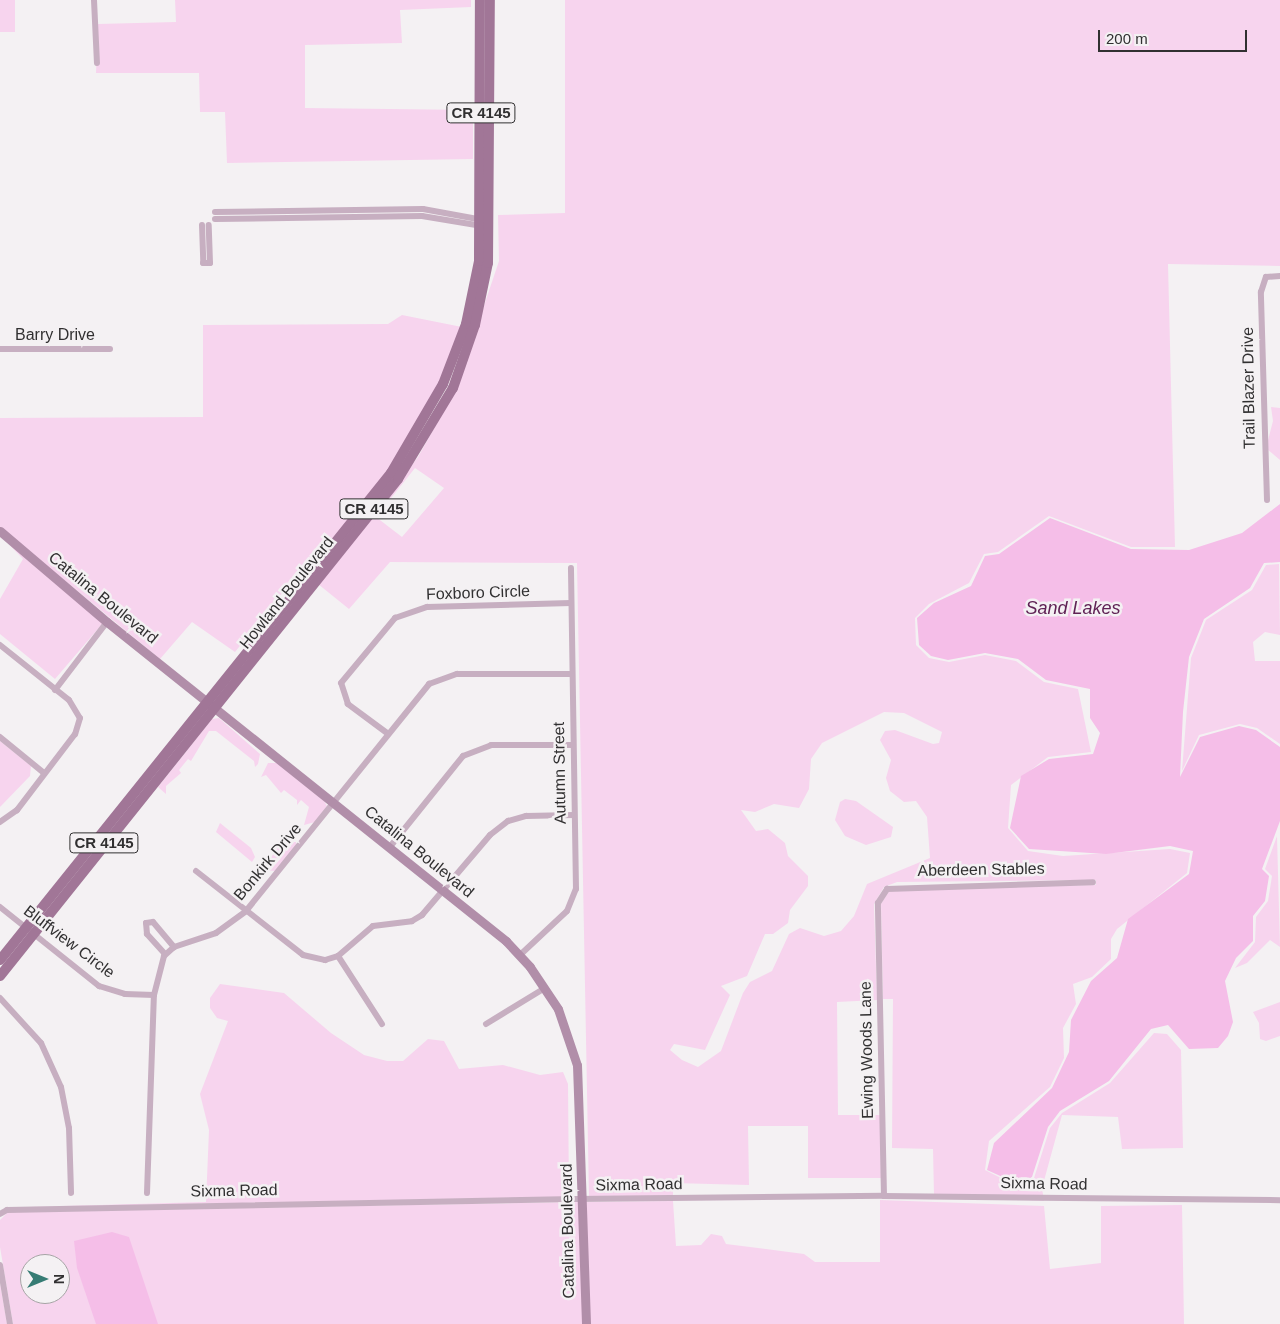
<!DOCTYPE html>
<style>
body{margin:0}
#map{position:relative;width:1280px;height:1324px;overflow:hidden;background:#f4f1f3;font-family:Arial,sans-serif}
div>[style]{position:absolute}
[style*='--x']{left:calc(var(--x)*1px);top:calc(var(--y)*1px);width:calc(var(--w)*1px);rotate:calc(var(--a)*1deg)}
.green>*{inset:0;background:#f7d4ee;transform-origin:0 0}
.water>*{inset:0;background:#f5bee8}
.street>*{height:6px;margin:-3px;padding:0 3px;transform-origin:3px;border-radius:3px;background:#c7afc1}
.secondary>*{height:9px;margin:-4.5px;padding:0 4.5px;transform-origin:4.5px;border-radius:4.5px;background:#b18ea9}
.primary>*{height:10px;margin:-5px;padding:0 5px;transform-origin:5px;border-radius:5px;background:#a17697}
span{translate:-50% -50%;white-space:nowrap;text-align:center;line-height:1.15;-webkit-text-stroke:5px #f4f1f3;paint-order:stroke}
.shield-label span{padding:1px 4px;background:#f4f1f3;border:1px solid;border-radius:4px;-webkit-text-stroke-width:0}
.shield-label{font-size:15px;color:#313031;font-weight:700}
.street-label{font-size:16px;color:#313031}
.water-label{font-size:18px;color:#602255;font-style:italic}
.north{position:absolute;left:20px;top:1254px;width:50px;height:50px;box-sizing:border-box;background:#f4f1f3;border:1px solid #a6a4a5;border-radius:50%;rotate:90deg;font-size:14px;font-weight:700;line-height:20px;text-align:center;color:#313031}
.north::after{content:'';display:block;margin:auto;width:18px;height:22px;background:#367c74;clip-path:polygon(50% 0,100% 100%,50% 72%,0 100%)}
.scale{position:absolute;left:1098px;top:30px;width:149px;height:22px;box-sizing:border-box;border:2px solid #313031;border-top:0;padding-left:6px;font-size:15px;line-height:18px;white-space:nowrap;color:#313031;-webkit-text-stroke:4px #f4f1f3;paint-order:stroke}
</style>
<div id="map">
<div class="green">
<div style="left:0;top:0;width:15px;height:32px"></div>
<div style="clip-path:polygon(175px 0,471px 0,471px 7px,400px 10px,402px 43px,305px 45px,305px 108px,473px 110px,473px 159px,227px 163px,225px 112px,200px 112px,199px 73px,96px 73px,98px 24px,176px 22px)"></div>
<div style="clip-path:polygon(evenodd,565px 0,1280px 0,1280px 266px,1168px 264px,1175px 547px,1131px 547px,1049px 516px,998px 552px,984px 554px,969px 583px,929px 604px,915px 618px,916px 645px,929px 658px,949px 662px,985px 655px,1016px 661px,1044px 682px,1078px 689px,1091px 752px,1048px 757px,1011px 785px,1008px 828px,1028px 851px,1063px 856px,1170px 849px,1190px 853px,1187px 873px,1117px 929px,1111px 939px,1111px 959px,1092px 977px,1073px 984px,1076px 1004px,1063px 1028px,1064px 1058px,1050px 1087px,989px 1141px,985px 1170px,1007px 1181px,1026px 1183px,1034px 1178px,1050px 1128px,1062px 1113px,1110px 1083px,1154px 1033px,1167px 1034px,1181px 1050px,1183px 1148px,1122px 1149px,1118px 1117px,1062px 1115px,1042px 1188px,1044px 1201px,934px 1195px,933px 1149px,892px 1148px,893px 999px,883px 999px,881px 904px,889px 891px,897px 888px,1096px 885px,1096px 880px,897px 882px,884px 887px,874px 904px,877px 1000px,837px 1002px,838px 1115px,880px 1115px,881px 1178px,808px 1178px,808px 1126px,748px 1126px,749px 1185px,673px 1183px,673px 1196px,589px 1197px,577px 563px,390px 562px,349px 609px,318px 584px,418px 457px,456px 389px,499px 261px,498px 215px,565px 213px,565px 0,415px 468px,444px 488px,402px 537px,376px 517px,415px 468px,565px 0,884px 712px,904px 713px,942px 732px,939px 743px,933px 744px,895px 730px,885px 731px,880px 740px,891px 760px,886px 778px,890px 791px,904px 802px,916px 801px,927px 817px,930px 858px,867px 884px,854px 916px,841px 931px,824px 936px,800px 928px,789px 934px,772px 971px,750px 982px,743px 993px,721px 1051px,698px 1067px,682px 1060px,670px 1050px,674px 1044px,705px 1050px,730px 995px,721px 986px,747px 976px,765px 934px,773px 934px,788px 923px,790px 910px,808px 886px,808px 876px,788px 856px,785px 843px,768px 829px,756px 831px,741px 810px,755px 812px,774px 804px,799px 808px,809px 789px,811px 759px,822px 743px,884px 712px)"></div>
<div style="clip-path:polygon(402px 315px,462px 327px,452px 356px,404px 449px,307px 575px,300px 571px,235px 652px,192px 622px,160px 659px,0 527px,0 418px,203px 417px,203px 325px,388px 324px)"></div>
<div style="clip-path:polygon(1271px 407px,1280px 408px,1280px 460px,1266px 448px,1273px 421px)"></div>
<div style="clip-path:polygon(0 535px,103px 623px,55px 679px,0 634px,0 599px,23px 559px)"></div>
<div style="clip-path:polygon(1279px 564px,1280px 635px,1265px 632px,1253px 642px,1255px 661px,1280px 661px,1280px 744px,1257px 728px,1240px 724px,1199px 735px,1182px 771px,1191px 658px,1206px 620px,1252px 590px,1266px 565px)"></div>
<div style="clip-path:polygon(219px 718px,260px 754px,258px 764px,255px 767px,254px 761px,216px 731px,209px 731px,191px 761px,188px 759px,179px 770px,181px 773px,166px 786px,166px 794px,158px 787px,212px 719px)"></div>
<div style="clip-path:polygon(0 741px,31px 766px,30px 776px,0 807px)"></div>
<div style="clip-path:polygon(268px 763px,277px 763px,324px 801px,327px 806px,315px 822px,304px 825px,309px 807px,301px 800px,297px 805px,297px 800px,284px 790px,281px 793px,266px 775px,261px 777px)"></div>
<div style="clip-path:polygon(845px 799px,856px 801px,893px 827px,891px 837px,866px 845px,845px 836px,835px 820px,840px 802px)"></div>
<div style="clip-path:polygon(220px 823px,251px 848px,255px 857px,252px 862px,216px 832px)"></div>
<div style="clip-path:polygon(296px 834px,296px 846px,275px 871px,262px 870px,287px 835px)"></div>
<div style="clip-path:polygon(1277px 836px,1280px 947px,1270px 940px,1247px 963px,1235px 968px,1255px 942px,1256px 917px,1268px 901px,1272px 876px,1265px 869px)"></div>
<div style="clip-path:polygon(220px 984px,284px 993px,331px 1033px,364px 1055px,387px 1061px,403px 1061px,428px 1039px,444px 1041px,459px 1069px,503px 1065px,540px 1075px,563px 1072px,568px 1084px,569px 1197px,27px 1207px,206px 1202px,209px 1130px,200px 1094px,228px 1021px,217px 1018px,210px 1008px,210px 998px)"></div>
<div style="clip-path:polygon(1280px 1002px,1280px 1036px,1266px 1041px,1260px 1039px,1259px 1023px,1253px 1012px)"></div>
<div style="clip-path:polygon(880px 1200px,1044px 1206px,1050px 1269px,1101px 1263px,1101px 1206px,1182px 1205px,1184px 1324px,588px 1324px,585px 1202px,673px 1201px,676px 1246px,701px 1245px,711px 1234px,722px 1236px,726px 1244px,804px 1254px,815px 1262px,880px 1262px)"></div>
<div style="clip-path:polygon(evenodd,580px 1202px,583px 1324px,13px 1324px,0 1247px,0 1220px,8px 1212px,580px 1202px,30px 1264px,60px 1264px,60px 1294px,30px 1294px,30px 1264px)"></div>
<div style="clip-path:polygon(0 1283px,7px 1324px,0 1324px)"></div>
</div>
<div class="water">
<div style="clip-path:polygon(1280px 504px,1280px 562px,1264px 563px,1250px 588px,1204px 619px,1189px 657px,1183px 712px,1180px 777px,1200px 737px,1239px 726px,1256px 730px,1280px 747px,1280px 821px,1262px 869px,1269px 876px,1265px 901px,1253px 916px,1253px 941px,1236px 958px,1225px 981px,1233px 1022px,1228px 1036px,1218px 1048px,1189px 1049px,1168px 1025px,1151px 1029px,1109px 1081px,1060px 1111px,1048px 1127px,1032px 1177px,1026px 1181px,1007px 1179px,987px 1170px,994px 1143px,1052px 1088px,1069px 1052px,1071px 1020px,1091px 981px,1117px 958px,1128px 919px,1189px 874px,1193px 851px,1170px 846px,1106px 854px,1029px 849px,1010px 828px,1021px 776px,1049px 759px,1093px 754px,1100px 733px,1090px 718px,1090px 689px,1046px 680px,1018px 659px,985px 653px,948px 660px,931px 656px,919px 645px,917px 618px,934px 603px,971px 586px,985px 556px,999px 554px,1050px 518px,1131px 549px,1189px 550px,1242px 533px)"></div>
<div style="clip-path:polygon(112px 1232px,129px 1237px,158px 1324px,96px 1324px,77px 1268px,74px 1241px)"></div>
</div>
<div class="street">
<div style="--x:94;--y:0;--w:63;--a:87.3"></div>
<div style="--x:215;--y:212;--w:208;--a:-0.8"></div>
<div style="--x:423;--y:209;--w:61;--a:10.4"></div>
<div style="--x:215;--y:219;--w:207;--a:-0.8"></div>
<div style="--x:422;--y:216;--w:61;--a:9.5"></div>
<div style="--x:202;--y:225;--w:38;--a:88"></div>
<div style="--x:203;--y:263;--w:7;--a:0"></div>
<div style="--x:210;--y:263;--w:38;--a:-92"></div>
<div style="--x:0;--y:349;--w:110;--a:0"></div>
<div style="--x:1267;--y:500;--w:208;--a:-91.7"></div>
<div style="--x:1261;--y:292;--w:16;--a:-72"></div>
<div style="--x:1266;--y:277;--w:14;--a:-4"></div>
<div style="--x:0;--y:645;--w:88;--a:38.6"></div>
<div style="--x:69;--y:700;--w:21;--a:59"></div>
<div style="--x:80;--y:718;--w:17;--a:107"></div>
<div style="--x:75;--y:734;--w:96;--a:127.3"></div>
<div style="--x:17;--y:810;--w:21;--a:145"></div>
<div style="--x:55;--y:690;--w:86;--a:-52.6"></div>
<div style="--x:387;--y:733;--w:49;--a:-143.4"></div>
<div style="--x:348;--y:704;--w:22;--a:-108"></div>
<div style="--x:341;--y:683;--w:85;--a:-50.3"></div>
<div style="--x:395;--y:618;--w:34;--a:-19"></div>
<div style="--x:427;--y:607;--w:144;--a:-1.6"></div>
<div style="--x:0;--y:737;--w:57;--a:39.3"></div>
<div style="--x:389;--y:848;--w:118;--a:-51.2"></div>
<div style="--x:463;--y:756;--w:30;--a:-21"></div>
<div style="--x:491;--y:745;--w:82;--a:0"></div>
<div style="--x:196;--y:871;--w:136;--a:38.1"></div>
<div style="--x:303;--y:955;--w:23;--a:13"></div>
<div style="--x:325;--y:960;--w:14;--a:-17"></div>
<div style="--x:338;--y:956;--w:46;--a:-40.6"></div>
<div style="--x:373;--y:926;--w:39;--a:-7"></div>
<div style="--x:412;--y:921;--w:12;--a:-31"></div>
<div style="--x:422;--y:915;--w:105;--a:-49.6"></div>
<div style="--x:490;--y:835;--w:23;--a:-38"></div>
<div style="--x:508;--y:821;--w:19;--a:-16"></div>
<div style="--x:526;--y:816;--w:48;--a:-1.2"></div>
<div style="--x:0;--y:907;--w:127;--a:38.6"></div>
<div style="--x:99;--y:986;--w:27;--a:17"></div>
<div style="--x:125;--y:994;--w:29;--a:2"></div>
<div style="--x:165;--y:954;--w:27;--a:-132"></div>
<div style="--x:147;--y:934;--w:11;--a:-95"></div>
<div style="--x:146;--y:923;--w:7;--a:-8"></div>
<div style="--x:153;--y:922;--w:33;--a:50"></div>
<div style="--x:520;--y:955;--w:64;--a:-43.1"></div>
<div style="--x:567;--y:911;--w:24;--a:-68"></div>
<div style="--x:576;--y:889;--w:321;--a:-90.9"></div>
<div style="--x:338;--y:956;--w:81;--a:57.1"></div>
<div style="--x:0;--y:998;--w:61;--a:47.7"></div>
<div style="--x:41;--y:1043;--w:48;--a:65.6"></div>
<div style="--x:61;--y:1087;--w:42;--a:79"></div>
<div style="--x:69;--y:1128;--w:65;--a:88.2"></div>
<div style="--x:486;--y:1024;--w:69;--a:-31.4"></div>
<div style="--x:147;--y:1193;--w:198;--a:-88"></div>
<div style="--x:154;--y:995;--w:40;--a:-75.6"></div>
<div style="--x:164;--y:956;--w:13;--a:-42"></div>
<div style="--x:174;--y:947;--w:44;--a:-18.4"></div>
<div style="--x:216;--y:933;--w:37;--a:-36"></div>
<div style="--x:246;--y:911;--w:292;--a:-51.1"></div>
<div style="--x:429;--y:684;--w:30;--a:-20"></div>
<div style="--x:457;--y:674;--w:115;--a:0"></div>
<div style="--x:884;--y:1196;--w:293;--a:-91.2"></div>
<div style="--x:878;--y:903;--w:17;--a:-57"></div>
<div style="--x:887;--y:889;--w:206;--a:-1.9"></div>
<div style="--x:0;--y:1214;--w:8;--a:-30"></div>
<div style="--x:7;--y:1210;--w:568;--a:-1.11"></div>
<div style="--x:575;--y:1199;--w:309;--a:-0.6"></div>
<div style="--x:884;--y:1196;--w:396;--a:0.6"></div>
<div style="--x:0;--y:1265;--w:60;--a:80.4"></div>
</div>
<div class="secondary">
<div style="--x:0;--y:531;--w:140;--a:40.4"></div>
<div style="--x:107;--y:622;--w:511;--a:38.64"></div>
<div style="--x:506;--y:941;--w:35;--a:47"></div>
<div style="--x:530;--y:967;--w:50;--a:56.3"></div>
<div style="--x:558;--y:1009;--w:59;--a:71.3"></div>
<div style="--x:577;--y:1065;--w:259;--a:88"></div>
</div>
<div class="primary">
<div style="--x:0;--y:960;--w:625;--a:-51.24"></div>
<div style="--x:391;--y:473;--w:103;--a:-59.7"></div>
<div style="--x:443;--y:384;--w:64;--a:-69"></div>
<div style="--x:466;--y:324;--w:64;--a:-78.3"></div>
<div style="--x:479;--y:261;--w:261;--a:-89.8"></div>
<div style="--x:0;--y:976;--w:637;--a:-51.31"></div>
<div style="--x:398;--y:479;--w:106;--a:-58.9"></div>
<div style="--x:453;--y:388;--w:67;--a:-70.8"></div>
<div style="--x:475;--y:325;--w:63;--a:-78.2"></div>
<div style="--x:488;--y:263;--w:263;--a:-89.6"></div>
</div>
<div class="shield-label">
<span style="left:481px;top:113px">CR 4145</span>
<span style="left:374px;top:509px">CR 4145</span>
<span style="left:104px;top:843px">CR 4145</span>
</div>
<div class="street-label">
<span style="left:55px;top:335px">Barry Drive</span>
<span style="left:1249px;top:388px;rotate:-91deg">Trail Blazer Drive</span>
<span style="left:287px;top:593px;rotate:-51deg">Howland Boulevard</span>
<span style="left:478px;top:593px;rotate:-2deg">Foxboro Circle</span>
<span style="left:103px;top:598px;rotate:39deg">Catalina Boulevard</span>
<span style="left:560px;top:773px;rotate:-91deg">Autumn Street</span>
<span style="left:419px;top:852px;rotate:39deg">Catalina Boulevard</span>
<span style="left:268px;top:862px;rotate:-50deg">Bonkirk Drive</span>
<span style="left:981px;top:870px;rotate:-1deg">Aberdeen Stables</span>
<span style="left:69px;top:942px;rotate:37deg">Bluffview Circle</span>
<span style="left:867px;top:1050px;rotate:-91deg">Ewing Woods Lane</span>
<span style="left:1044px;top:1184px;rotate:1deg">Sixma Road</span>
<span style="left:639px;top:1185px;rotate:-1deg">Sixma Road</span>
<span style="left:234px;top:1191px;rotate:-1deg">Sixma Road</span>
<span style="left:568px;top:1231px;rotate:-91deg">Catalina Boulevard</span>
</div>
<div class="water-label">
<span style="left:1073px;top:608px">Sand Lakes</span>
</div>
<div class="north">N</div>
<div class="scale">200 m</div>
</div>
